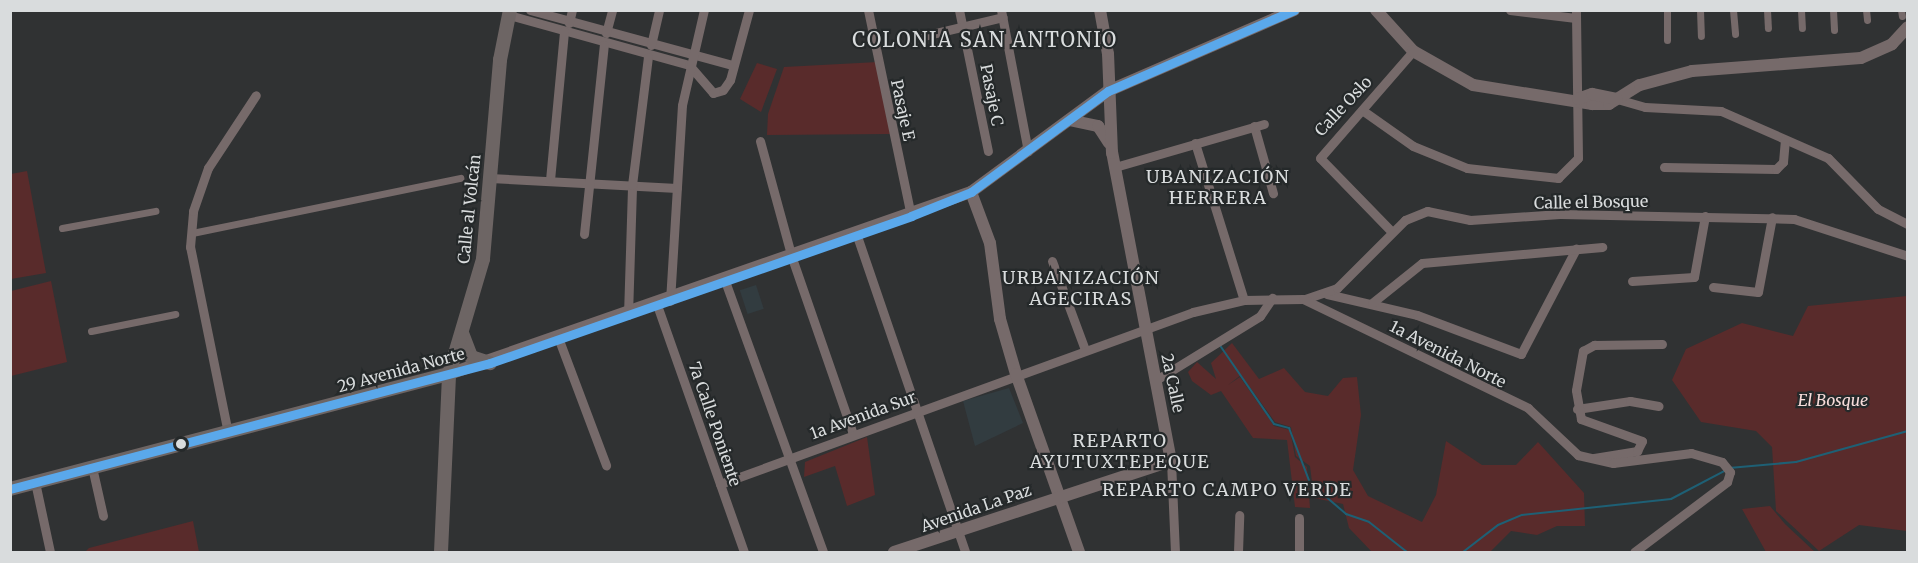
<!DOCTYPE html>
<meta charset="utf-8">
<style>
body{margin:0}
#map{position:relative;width:1918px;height:563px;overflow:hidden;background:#303233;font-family:Merriweather,serif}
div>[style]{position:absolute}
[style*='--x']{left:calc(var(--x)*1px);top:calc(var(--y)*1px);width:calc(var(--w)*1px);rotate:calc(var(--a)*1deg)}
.built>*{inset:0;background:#323c40;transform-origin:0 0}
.green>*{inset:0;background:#592b2b}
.stream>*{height:2px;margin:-1px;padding:0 1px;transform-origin:1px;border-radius:1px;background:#1e6075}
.pedestrian>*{height:7px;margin:-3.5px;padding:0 3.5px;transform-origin:3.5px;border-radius:3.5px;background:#766a6a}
.minor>*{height:9px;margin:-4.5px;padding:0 4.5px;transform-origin:4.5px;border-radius:4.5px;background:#766a6a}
.tertiary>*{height:12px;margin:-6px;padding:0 6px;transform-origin:6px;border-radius:6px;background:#766a6a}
.secondary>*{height:14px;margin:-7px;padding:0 7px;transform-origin:7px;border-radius:7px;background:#6d6564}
.bus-1>*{height:9px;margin:-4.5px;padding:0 4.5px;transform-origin:4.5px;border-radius:4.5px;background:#5aa8eb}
.dots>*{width:16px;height:16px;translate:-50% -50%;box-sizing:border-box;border:3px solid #25292a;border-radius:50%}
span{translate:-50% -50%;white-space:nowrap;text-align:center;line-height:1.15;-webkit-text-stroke:4.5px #25292a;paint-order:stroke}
.street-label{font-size:16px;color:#d9dcdd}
.park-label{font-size:16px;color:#f8dcda;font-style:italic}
.neighbourhood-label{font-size:18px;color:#d9dcdd;letter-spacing:1.5px}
.quarter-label{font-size:20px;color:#d9dcdd;letter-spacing:1.5px}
.frame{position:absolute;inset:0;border:12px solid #d9dcdd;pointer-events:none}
</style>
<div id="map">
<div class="built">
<div style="left:756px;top:285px;width:25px;height:17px;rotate:72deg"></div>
<div style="clip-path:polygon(1009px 388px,1023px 423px,975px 446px,963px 401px)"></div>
</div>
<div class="green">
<div style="clip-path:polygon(878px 62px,890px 134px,767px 135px,768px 114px,784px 67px)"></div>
<div style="clip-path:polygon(757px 63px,777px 69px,761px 112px,740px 99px)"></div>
<div style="clip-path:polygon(27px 171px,46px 273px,11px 279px,11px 174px)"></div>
<div style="clip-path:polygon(51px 281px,67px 362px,11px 376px,11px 291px)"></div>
<div style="clip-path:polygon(1907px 296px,1907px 531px,1859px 525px,1819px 551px,1776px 511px,1772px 447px,1756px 431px,1701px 422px,1672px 380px,1686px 349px,1742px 323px,1793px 336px,1808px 306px)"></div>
<div style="clip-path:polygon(1232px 343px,1259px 379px,1284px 368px,1305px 392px,1328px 396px,1343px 378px,1357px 377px,1361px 415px,1353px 470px,1368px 496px,1422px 522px,1436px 495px,1446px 441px,1482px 465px,1516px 465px,1538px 442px,1584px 493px,1585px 526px,1557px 526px,1537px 535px,1511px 531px,1490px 552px,1372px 552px,1349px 528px,1343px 504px,1314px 498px,1310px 466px,1296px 456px,1291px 427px,1275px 422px,1241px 375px,1228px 385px,1240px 377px,1274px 426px,1290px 430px,1295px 457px,1307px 467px,1310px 508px,1295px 507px,1287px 440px,1253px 438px,1221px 391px,1211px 395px,1192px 381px,1188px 372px,1197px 362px,1216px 379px,1211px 363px)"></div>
<div style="clip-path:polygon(867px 437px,875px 495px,847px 506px,835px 466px,804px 477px,805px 462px)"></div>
<div style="clip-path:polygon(1770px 506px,1785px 524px,1815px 552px,1766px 552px,1742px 509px)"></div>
<div style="clip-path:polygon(193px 521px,199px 552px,85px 552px,89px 548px)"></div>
</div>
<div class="stream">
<div style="--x:1219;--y:344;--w:97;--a:55.5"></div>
<div style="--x:1274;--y:424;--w:16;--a:15"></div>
<div style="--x:1289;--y:428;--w:59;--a:69.1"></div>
<div style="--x:1310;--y:483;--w:48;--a:40.7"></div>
<div style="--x:1346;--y:514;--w:24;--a:19"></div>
<div style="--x:1369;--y:522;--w:48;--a:38.3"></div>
<div style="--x:1729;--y:468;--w:67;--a:-5.1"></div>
<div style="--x:1796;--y:462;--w:116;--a:-15.5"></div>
<div style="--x:1463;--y:552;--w:44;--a:-37.6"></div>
<div style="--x:1498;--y:525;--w:26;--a:-23"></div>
<div style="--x:1522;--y:515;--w:150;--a:-6.1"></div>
<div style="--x:1671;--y:499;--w:60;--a:-27.8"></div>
</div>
<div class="pedestrian">
<div style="--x:1667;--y:10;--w:30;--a:90"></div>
<div style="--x:1700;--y:10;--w:26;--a:88"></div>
<div style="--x:1733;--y:10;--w:24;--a:85"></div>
<div style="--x:1767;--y:10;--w:18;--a:87"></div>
<div style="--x:1801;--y:10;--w:18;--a:87"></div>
<div style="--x:1833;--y:10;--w:20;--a:87"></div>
<div style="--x:1866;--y:10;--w:10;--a:84"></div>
<div style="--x:1901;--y:10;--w:6;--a:81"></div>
<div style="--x:62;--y:228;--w:95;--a:-10.4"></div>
<div style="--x:192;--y:233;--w:274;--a:-11.6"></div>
<div style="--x:91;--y:331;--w:86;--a:-11.4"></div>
</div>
<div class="minor">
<div style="--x:530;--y:10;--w:210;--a:15.2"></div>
<div style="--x:868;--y:10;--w:210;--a:78.2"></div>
<div style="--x:959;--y:10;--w:144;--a:78.4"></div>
<div style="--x:1001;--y:10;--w:144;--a:79.2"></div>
<div style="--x:1510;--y:10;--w:66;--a:6.9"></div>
<div style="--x:509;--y:15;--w:187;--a:15.5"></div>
<div style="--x:689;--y:65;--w:37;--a:49"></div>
<div style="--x:713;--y:93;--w:10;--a:-17"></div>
<div style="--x:723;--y:90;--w:12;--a:-55"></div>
<div style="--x:730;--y:80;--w:73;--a:-74.8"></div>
<div style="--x:569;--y:23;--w:13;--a:-77"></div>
<div style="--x:606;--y:33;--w:24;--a:-75"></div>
<div style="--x:919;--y:37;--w:86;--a:-13.4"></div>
<div style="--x:651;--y:45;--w:36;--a:-77"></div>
<div style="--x:1617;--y:99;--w:29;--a:16"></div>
<div style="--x:1645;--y:107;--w:76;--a:3"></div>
<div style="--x:1721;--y:111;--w:117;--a:23.7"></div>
<div style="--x:1828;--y:158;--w:71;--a:45.6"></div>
<div style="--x:1878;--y:209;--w:34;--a:27"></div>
<div style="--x:1362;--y:110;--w:62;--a:35.2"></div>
<div style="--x:1413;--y:146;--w:58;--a:22.2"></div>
<div style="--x:1467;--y:168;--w:92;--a:6.3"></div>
<div style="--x:1558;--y:178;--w:28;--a:-45"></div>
<div style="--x:1578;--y:158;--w:148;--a:-90.8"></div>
<div style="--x:1254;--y:126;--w:70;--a:74.2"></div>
<div style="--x:760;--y:141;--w:121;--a:74.7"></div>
<div style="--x:792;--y:258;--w:186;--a:70.9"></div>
<div style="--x:1195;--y:143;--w:164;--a:72.7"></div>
<div style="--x:1115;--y:167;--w:155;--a:-16.1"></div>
<div style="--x:1664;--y:167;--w:112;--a:1"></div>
<div style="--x:1776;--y:169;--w:10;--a:-45"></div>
<div style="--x:1783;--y:162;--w:22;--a:-85"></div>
<div style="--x:490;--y:178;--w:187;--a:3.1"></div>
<div style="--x:550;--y:180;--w:149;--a:-84.6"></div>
<div style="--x:1392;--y:232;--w:103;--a:-134.2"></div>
<div style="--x:1320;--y:158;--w:142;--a:-49"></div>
<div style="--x:584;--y:234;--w:190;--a:-84"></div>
<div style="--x:857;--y:236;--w:334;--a:71.1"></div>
<div style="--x:1052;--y:261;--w:92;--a:69.6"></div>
<div style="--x:725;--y:281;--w:288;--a:70.1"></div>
<div style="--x:1632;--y:281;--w:62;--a:-3.7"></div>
<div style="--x:1694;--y:277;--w:62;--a:-79.8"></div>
<div style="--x:1713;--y:287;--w:45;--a:6.3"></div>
<div style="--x:1758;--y:292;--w:76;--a:-79.4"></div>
<div style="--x:1327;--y:294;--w:92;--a:13.1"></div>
<div style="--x:1417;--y:315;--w:111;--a:20.6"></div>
<div style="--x:1521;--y:354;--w:119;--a:-62.4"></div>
<div style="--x:1305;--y:299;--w:34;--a:-19"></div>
<div style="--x:1337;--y:288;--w:96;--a:-45"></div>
<div style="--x:1405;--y:220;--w:24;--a:-22"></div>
<div style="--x:1427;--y:211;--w:44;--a:11.8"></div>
<div style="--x:1470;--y:220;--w:90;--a:-3.8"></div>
<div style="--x:1560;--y:214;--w:234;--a:1.2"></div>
<div style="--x:1794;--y:219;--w:120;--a:18"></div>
<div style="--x:670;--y:301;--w:196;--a:-86.5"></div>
<div style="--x:682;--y:105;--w:98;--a:-77"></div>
<div style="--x:1372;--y:303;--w:64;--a:-38.7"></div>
<div style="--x:1422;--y:263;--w:181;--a:-5.1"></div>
<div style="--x:657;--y:305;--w:262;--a:70.6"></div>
<div style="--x:628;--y:315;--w:130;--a:-88.2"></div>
<div style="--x:632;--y:185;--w:129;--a:-82.9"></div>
<div style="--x:559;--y:340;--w:134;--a:69.4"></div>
<div style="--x:1156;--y:380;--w:122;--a:-31.6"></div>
<div style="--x:1260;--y:316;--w:22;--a:-56"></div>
<div style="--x:1577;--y:409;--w:54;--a:-8.6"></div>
<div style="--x:1630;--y:401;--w:29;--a:10"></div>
<div style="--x:228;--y:433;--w:190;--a:-101.5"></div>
<div style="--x:190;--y:247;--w:36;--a:-85"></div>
<div style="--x:193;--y:211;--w:46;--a:-70.8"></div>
<div style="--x:208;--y:168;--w:87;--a:-56.7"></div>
<div style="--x:1594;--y:458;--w:44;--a:-9.2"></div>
<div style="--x:1637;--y:451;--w:11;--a:-63"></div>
<div style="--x:1642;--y:441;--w:65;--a:-160.2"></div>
<div style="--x:1581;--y:419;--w:29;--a:-100"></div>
<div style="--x:1576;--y:390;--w:40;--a:-80"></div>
<div style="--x:1583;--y:351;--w:13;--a:-29"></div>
<div style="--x:1594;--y:345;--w:68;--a:-0.8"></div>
<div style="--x:1171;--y:461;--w:91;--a:87.5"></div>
<div style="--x:92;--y:467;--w:50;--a:77.3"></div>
<div style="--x:35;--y:482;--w:72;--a:77.9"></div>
<div style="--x:720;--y:484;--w:503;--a:-19.98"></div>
<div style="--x:1193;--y:312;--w:52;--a:-13.2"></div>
<div style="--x:1244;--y:300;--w:59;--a:-1"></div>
<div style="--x:1303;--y:299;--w:250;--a:25.8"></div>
<div style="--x:1528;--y:408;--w:69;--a:43.2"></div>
<div style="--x:1578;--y:455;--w:36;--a:13"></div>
<div style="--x:1613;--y:463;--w:79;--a:-7.3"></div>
<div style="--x:1691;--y:453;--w:32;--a:16"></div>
<div style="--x:1722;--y:462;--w:13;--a:51"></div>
<div style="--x:1730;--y:472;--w:10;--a:107"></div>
<div style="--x:1727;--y:482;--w:116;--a:143"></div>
<div style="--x:1299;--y:518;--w:34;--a:90"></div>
<div style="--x:1238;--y:552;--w:37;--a:-88"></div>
</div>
<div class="tertiary">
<div style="--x:1376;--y:10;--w:55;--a:47.9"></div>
<div style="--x:1413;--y:51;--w:69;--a:29.5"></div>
<div style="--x:1473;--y:85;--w:121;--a:9.1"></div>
<div style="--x:1592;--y:104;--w:17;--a:0"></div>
<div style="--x:1609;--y:104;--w:36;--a:-32"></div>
<div style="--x:1640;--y:85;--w:54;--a:-15.1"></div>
<div style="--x:1692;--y:71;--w:169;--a:-4.4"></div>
<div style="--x:1861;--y:58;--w:34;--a:-24"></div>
<div style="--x:1892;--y:44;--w:23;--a:-47"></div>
<div style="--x:1578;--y:99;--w:15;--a:-20"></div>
<div style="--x:1592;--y:94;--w:25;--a:11"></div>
<div style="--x:1069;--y:120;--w:30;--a:12"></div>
<div style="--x:1098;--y:126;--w:20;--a:57"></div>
<div style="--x:971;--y:192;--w:54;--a:69.6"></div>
<div style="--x:990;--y:243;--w:77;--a:82.5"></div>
<div style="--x:1000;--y:319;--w:57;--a:73.8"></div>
<div style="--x:1016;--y:374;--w:189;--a:70.5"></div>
<div style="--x:449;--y:374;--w:553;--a:-19.22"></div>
<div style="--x:971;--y:192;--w:170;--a:-36.4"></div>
<div style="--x:1108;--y:91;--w:203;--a:-23.5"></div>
<div style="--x:894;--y:552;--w:292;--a:-18.2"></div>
<div style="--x:1171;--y:461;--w:314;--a:-100.8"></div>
<div style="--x:1112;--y:153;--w:99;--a:-92.3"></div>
<div style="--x:1108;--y:54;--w:45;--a:-100.3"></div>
</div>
<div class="secondary">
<div style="--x:462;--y:333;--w:26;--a:69"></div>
<div style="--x:471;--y:357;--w:20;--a:18"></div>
<div style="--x:10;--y:489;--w:454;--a:-14.7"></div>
<div style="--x:441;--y:552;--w:178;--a:-87.4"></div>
<div style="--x:449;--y:374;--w:120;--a:-73.5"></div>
<div style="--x:483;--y:259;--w:200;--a:-85.1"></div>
<div style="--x:500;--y:60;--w:51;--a:-78.7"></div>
</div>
<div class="bus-1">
<div style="--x:10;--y:489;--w:496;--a:-14.7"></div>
<div style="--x:490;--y:363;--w:446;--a:-19.2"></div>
<div style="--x:911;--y:216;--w:65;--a:-21.8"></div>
<div style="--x:971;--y:192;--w:170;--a:-36.4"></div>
<div style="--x:1108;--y:91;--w:203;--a:-23.5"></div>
</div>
<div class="dots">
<div style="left:181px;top:444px;background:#d9dcdd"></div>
</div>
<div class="street-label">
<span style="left:992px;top:95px;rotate:79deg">Pasaje C</span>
<span style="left:1343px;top:106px;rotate:-47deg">Calle Oslo</span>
<span style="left:903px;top:110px;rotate:78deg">Pasaje E</span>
<span style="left:1591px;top:202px;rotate:-1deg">Calle el Bosque</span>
<span style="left:469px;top:209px;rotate:-84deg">Calle al Volcán</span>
<span style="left:1448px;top:354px;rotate:27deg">1a Avenida Norte</span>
<span style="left:401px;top:370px;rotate:-15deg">29 Avenida Norte</span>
<span style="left:1173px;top:383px;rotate:78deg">2a Calle</span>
<span style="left:863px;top:415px;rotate:-20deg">1a Avenida Sur</span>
<span style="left:715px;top:424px;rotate:71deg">7a Calle Poniente</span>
<span style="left:976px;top:508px;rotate:-19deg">Avenida La Paz</span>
</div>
<div class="park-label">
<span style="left:1833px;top:400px">El Bosque</span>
</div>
<div class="neighbourhood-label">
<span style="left:1218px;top:188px">UBANIZACIÓN<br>HERRERA</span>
<span style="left:1081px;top:289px">URBANIZACIÓN<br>AGECIRAS</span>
<span style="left:1120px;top:452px">REPARTO<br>AYUTUXTEPEQUE</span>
<span style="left:1227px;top:490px">REPARTO CAMPO VERDE</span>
</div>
<div class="quarter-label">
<span style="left:985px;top:39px">COLONIA SAN ANTONIO</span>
</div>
<div class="frame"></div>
</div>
